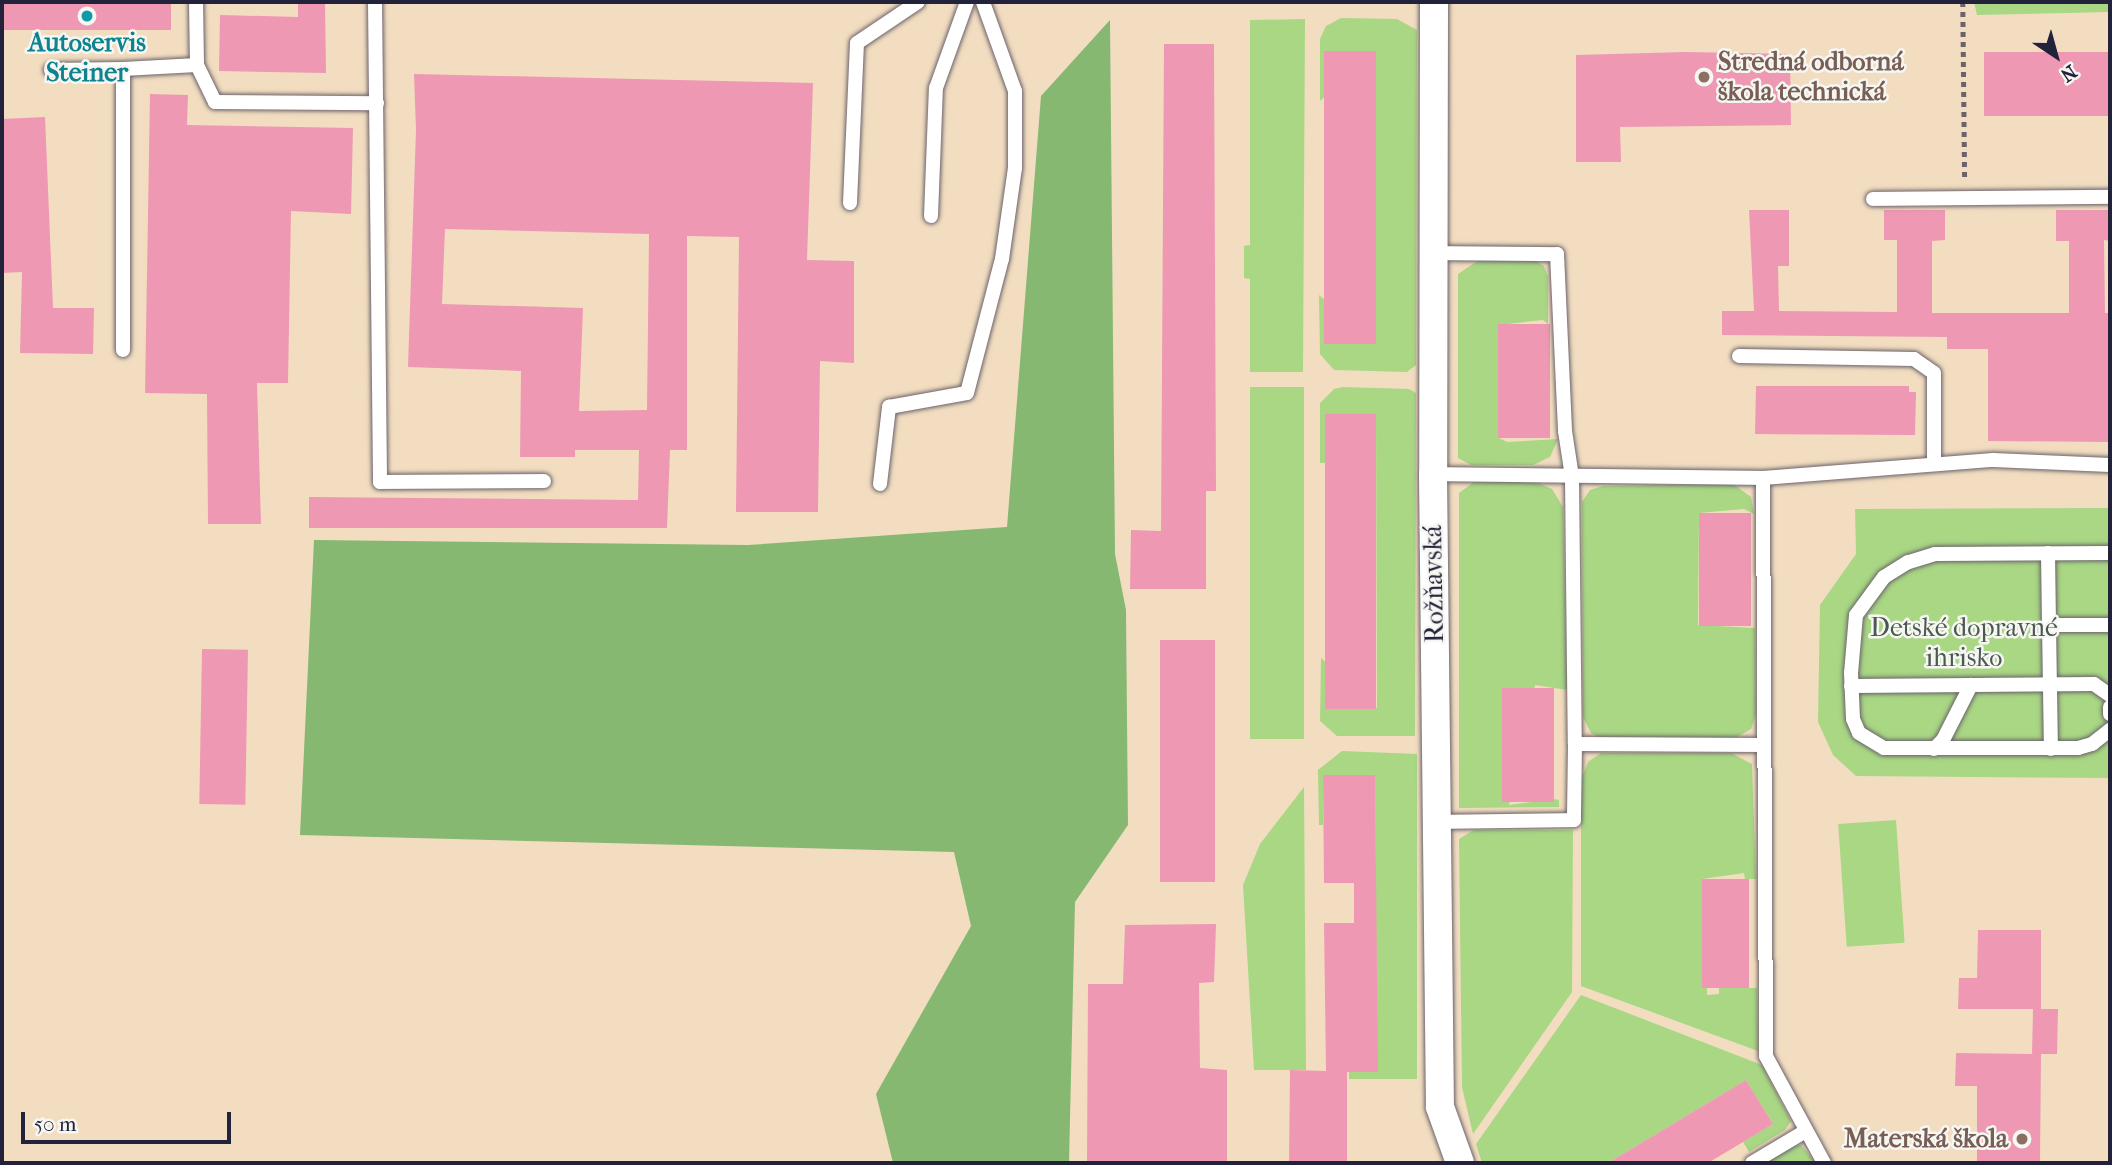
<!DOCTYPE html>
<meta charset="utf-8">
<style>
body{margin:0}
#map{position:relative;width:2112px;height:1165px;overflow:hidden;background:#f2ddc1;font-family:"IM FELL French Canon",serif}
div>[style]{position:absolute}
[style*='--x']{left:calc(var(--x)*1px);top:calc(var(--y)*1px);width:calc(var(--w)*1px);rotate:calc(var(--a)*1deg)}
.green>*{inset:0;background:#a9d784;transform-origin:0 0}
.forest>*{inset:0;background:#86b872}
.building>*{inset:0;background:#ee98b4;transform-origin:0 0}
.path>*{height:4.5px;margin-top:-2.25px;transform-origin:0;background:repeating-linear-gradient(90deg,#6b636a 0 5px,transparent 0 10px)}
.roads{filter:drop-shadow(0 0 2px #6b636a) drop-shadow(0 0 2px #6b636a)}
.lane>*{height:14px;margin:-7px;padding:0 7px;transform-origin:7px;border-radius:7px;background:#fff}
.street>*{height:28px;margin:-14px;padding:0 14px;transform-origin:14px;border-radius:14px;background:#fff}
.dots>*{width:19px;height:19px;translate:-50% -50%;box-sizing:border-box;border:4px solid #f6f6f2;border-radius:50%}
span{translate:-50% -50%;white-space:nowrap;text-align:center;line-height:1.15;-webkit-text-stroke:5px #f6f6f2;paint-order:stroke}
.culture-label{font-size:26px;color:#0d838f;font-weight:700}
.education-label{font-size:26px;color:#785e54;font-weight:700}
.left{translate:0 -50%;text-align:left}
.right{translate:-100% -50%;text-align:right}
.street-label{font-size:26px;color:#22223b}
.park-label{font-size:26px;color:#4a5851}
.frame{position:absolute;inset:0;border:4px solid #22223b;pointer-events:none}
.north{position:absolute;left:2021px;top:21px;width:70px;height:70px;-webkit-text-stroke:5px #f6f6f2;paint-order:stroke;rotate:144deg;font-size:19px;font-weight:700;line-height:28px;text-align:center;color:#22223b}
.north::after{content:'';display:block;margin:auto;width:24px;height:32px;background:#22223b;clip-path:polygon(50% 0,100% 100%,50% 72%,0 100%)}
.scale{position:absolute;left:21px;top:1112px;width:210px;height:32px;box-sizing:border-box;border:4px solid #22223b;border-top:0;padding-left:9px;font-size:21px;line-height:24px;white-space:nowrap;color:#22223b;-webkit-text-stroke:5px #f6f6f2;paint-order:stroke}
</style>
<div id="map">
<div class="green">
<div style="clip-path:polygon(1974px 2px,2110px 2px,2110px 12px,1977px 15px)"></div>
<div style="clip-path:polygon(1341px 18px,1397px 19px,1417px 30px,1416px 365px,1407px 372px,1334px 370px,1320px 354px,1319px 295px,1375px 344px,1376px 51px,1320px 101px,1320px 39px,1326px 26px)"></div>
<div style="clip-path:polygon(1305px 19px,1303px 372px,1250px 372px,1250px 279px,1244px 278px,1244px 246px,1250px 245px,1250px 20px)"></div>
<div style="clip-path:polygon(1479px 260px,1534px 260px,1544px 266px,1548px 277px,1548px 324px,1543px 320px,1498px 325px,1499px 438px,1507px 442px,1558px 439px,1550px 457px,1533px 465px,1471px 465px,1458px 458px,1458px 274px)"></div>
<div style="left:1250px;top:387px;width:54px;height:352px"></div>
<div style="clip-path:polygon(1343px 387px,1409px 389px,1416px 393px,1415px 736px,1337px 736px,1320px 721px,1321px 658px,1377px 708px,1376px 414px,1325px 414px,1325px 463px,1320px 463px,1320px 403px,1334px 389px)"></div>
<div style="clip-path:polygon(1534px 481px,1552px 489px,1563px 507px,1567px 690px,1535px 685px,1509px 805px,1554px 799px,1559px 800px,1559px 807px,1459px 808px,1459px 493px,1474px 482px)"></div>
<div style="clip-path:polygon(1733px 484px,1751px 497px,1754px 514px,1744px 509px,1699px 513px,1698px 625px,1755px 628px,1756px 715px,1751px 729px,1735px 738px,1600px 738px,1591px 733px,1583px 717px,1582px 502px,1590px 490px,1603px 486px)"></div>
<div style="clip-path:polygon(2110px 508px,2110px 778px,1856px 776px,1833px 755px,1818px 722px,1820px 605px,1856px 554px,1855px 509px)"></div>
<div style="clip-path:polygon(1342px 751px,1417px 754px,1417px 1079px,1349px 1079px,1349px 1072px,1377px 1072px,1375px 775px,1323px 775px,1323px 825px,1319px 825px,1318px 770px)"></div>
<div style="clip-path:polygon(1601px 753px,1731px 753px,1752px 764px,1756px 879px,1745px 879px,1744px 873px,1702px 879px,1702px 988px,1707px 988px,1707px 995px,1719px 994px,1719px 988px,1757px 988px,1758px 1051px,1581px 986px,1581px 780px,1588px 762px)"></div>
<div style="clip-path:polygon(1304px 787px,1306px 1070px,1254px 1070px,1243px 885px,1260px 844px)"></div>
<div style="left:1896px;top:820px;width:123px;height:58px;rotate:86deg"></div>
<div style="clip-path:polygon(1474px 830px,1573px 830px,1572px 992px,1473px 1134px,1462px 1087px,1459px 839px)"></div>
<div style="clip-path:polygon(1581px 995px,1762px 1065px,1791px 1121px,1785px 1130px,1749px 1152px,1743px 1142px,1773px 1124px,1746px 1080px,1608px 1163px,1482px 1163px,1476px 1144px)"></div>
<div style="clip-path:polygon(1801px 1145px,1816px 1163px,1764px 1163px,1792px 1146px)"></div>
</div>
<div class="forest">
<div style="clip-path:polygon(1110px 20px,1115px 554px,1126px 610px,1128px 825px,1075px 902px,1069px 1163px,893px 1163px,876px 1094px,971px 926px,954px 852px,300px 835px,314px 540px,748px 545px,1007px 527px,1041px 96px)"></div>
</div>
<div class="building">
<div style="left:2px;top:2px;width:169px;height:28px"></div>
<div style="clip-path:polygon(298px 2px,325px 2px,326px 73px,219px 71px,220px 15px,298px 17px)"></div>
<div style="clip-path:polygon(1164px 44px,1214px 44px,1216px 491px,1206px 491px,1206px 589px,1130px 589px,1131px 530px,1161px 531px)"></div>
<div style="left:1324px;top:51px;width:52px;height:293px"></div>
<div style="clip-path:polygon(1686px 52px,1790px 54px,1791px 125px,1620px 127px,1621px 162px,1576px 162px,1576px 55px)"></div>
<div style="left:1984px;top:52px;width:126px;height:64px"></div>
<div style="clip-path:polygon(evenodd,414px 74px,813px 83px,807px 260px,854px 261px,854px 363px,820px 361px,818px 512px,736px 512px,739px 237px,687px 236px,687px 450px,670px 450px,667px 528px,309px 528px,309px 497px,638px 500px,639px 450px,575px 450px,575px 457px,520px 457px,521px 371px,408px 367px,416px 130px,414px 74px,445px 229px,649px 234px,647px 410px,579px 411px,583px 308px,442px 304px,445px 229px)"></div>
<div style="clip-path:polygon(150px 94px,188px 95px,187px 125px,353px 128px,351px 214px,291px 211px,288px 383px,257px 383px,261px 524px,208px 524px,207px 394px,145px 393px)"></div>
<div style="clip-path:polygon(45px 117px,53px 308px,94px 308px,93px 354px,20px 353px,22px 272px,2px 273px,2px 119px)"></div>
<div style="clip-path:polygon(1749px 210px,1789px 210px,1789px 266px,1778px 266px,1779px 311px,1897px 312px,1897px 240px,1884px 240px,1884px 210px,1945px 210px,1945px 240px,1932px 241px,1932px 313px,2069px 313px,2069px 241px,2056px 241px,2056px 210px,2110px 210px,2110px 241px,2104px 240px,2105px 313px,2110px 313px,2110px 442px,1988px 441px,1988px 349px,1947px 349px,1947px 337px,1722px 335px,1722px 311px,1754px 311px)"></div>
<div style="left:1498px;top:324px;width:52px;height:114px"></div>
<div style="clip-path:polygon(1756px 386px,1909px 386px,1909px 392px,1916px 392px,1915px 435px,1755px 434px)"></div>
<div style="left:1325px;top:414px;width:51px;height:295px"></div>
<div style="left:1699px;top:513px;width:52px;height:113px"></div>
<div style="left:1160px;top:640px;width:55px;height:242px"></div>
<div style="left:202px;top:649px;width:46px;height:155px;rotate:1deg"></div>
<div style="left:1502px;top:688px;width:52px;height:114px"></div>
<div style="clip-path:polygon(1323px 775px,1375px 775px,1378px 1072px,1347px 1072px,1347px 1163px,1289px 1163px,1290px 1070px,1326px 1071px,1324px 923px,1354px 923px,1354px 883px,1324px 883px)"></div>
<div style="left:1702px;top:879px;width:47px;height:109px"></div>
<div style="clip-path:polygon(1216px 924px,1214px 982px,1199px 983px,1200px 1068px,1227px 1070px,1227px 1163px,1087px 1163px,1088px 984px,1123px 984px,1125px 925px)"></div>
<div style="clip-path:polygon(1978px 930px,2041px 930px,2041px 1009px,2058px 1009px,2057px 1054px,2041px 1054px,2040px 1163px,1977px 1163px,1977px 1086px,1955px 1086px,1956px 1053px,2032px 1054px,2033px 1009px,1958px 1009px,1959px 978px,1977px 978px)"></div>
<div style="clip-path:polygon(1746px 1080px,1773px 1124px,1708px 1163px,1608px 1163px)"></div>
</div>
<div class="path">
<div style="--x:1963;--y:2;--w:177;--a:89.4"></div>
</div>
<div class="roads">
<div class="lane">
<div style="--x:375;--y:2;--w:480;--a:89.4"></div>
<div style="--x:380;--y:482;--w:164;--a:-0.3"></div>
<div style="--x:197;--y:65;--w:41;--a:64.1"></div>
<div style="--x:215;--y:102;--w:162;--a:0.4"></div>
<div style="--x:51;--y:70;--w:72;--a:-0.8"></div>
<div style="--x:1873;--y:199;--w:237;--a:-0.5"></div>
<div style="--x:850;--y:203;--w:160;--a:-87.5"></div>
<div style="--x:857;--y:43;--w:73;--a:-33.9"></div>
<div style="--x:931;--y:216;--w:128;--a:-87.8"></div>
<div style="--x:936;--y:88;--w:91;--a:-70.2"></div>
<div style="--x:1432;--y:253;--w:125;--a:0.5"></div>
<div style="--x:1557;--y:254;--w:177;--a:87.4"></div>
<div style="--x:1565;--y:431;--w:47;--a:81.3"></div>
<div style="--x:1572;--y:477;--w:267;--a:89.4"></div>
<div style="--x:1575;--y:744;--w:76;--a:90.8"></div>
<div style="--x:1574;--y:820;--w:136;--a:179.2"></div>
<div style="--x:123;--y:350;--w:281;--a:-90"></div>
<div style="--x:123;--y:69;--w:74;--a:-3.1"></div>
<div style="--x:197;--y:65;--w:63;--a:-90.9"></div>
<div style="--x:1739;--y:356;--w:175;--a:1"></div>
<div style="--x:1914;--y:359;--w:24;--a:35"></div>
<div style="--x:1934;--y:373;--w:91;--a:90"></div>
<div style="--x:1433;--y:474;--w:330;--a:0.7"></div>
<div style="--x:1763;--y:478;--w:578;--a:89.7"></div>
<div style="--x:1766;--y:1056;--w:122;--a:61.5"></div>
<div style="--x:1763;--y:478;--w:231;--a:-4.5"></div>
<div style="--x:1993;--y:460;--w:117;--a:2.4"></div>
<div style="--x:880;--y:484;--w:78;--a:-83.3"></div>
<div style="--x:889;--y:407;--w:79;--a:-10.2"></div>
<div style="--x:967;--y:393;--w:138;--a:-75.4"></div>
<div style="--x:1002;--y:259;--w:92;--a:-81.9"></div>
<div style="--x:1015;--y:168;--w:77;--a:-90"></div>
<div style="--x:1015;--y:91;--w:95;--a:-109.8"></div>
<div style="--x:2048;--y:553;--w:72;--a:89.2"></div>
<div style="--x:2049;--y:625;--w:61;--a:0"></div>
<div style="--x:2110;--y:553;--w:175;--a:179.7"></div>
<div style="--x:1935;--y:554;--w:28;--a:163"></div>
<div style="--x:1908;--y:562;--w:28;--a:148"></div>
<div style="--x:1884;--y:577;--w:47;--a:126.4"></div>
<div style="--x:1856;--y:615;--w:58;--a:94.9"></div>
<div style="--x:1851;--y:673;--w:46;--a:87.5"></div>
<div style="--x:1853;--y:719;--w:15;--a:67"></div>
<div style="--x:1859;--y:733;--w:29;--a:31"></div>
<div style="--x:1884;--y:748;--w:194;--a:0"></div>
<div style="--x:2078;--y:748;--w:15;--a:-16"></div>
<div style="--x:2092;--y:744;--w:23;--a:-38"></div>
<div style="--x:2049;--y:625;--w:124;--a:89.1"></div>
<div style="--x:1851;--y:686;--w:243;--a:-0.5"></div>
<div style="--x:2094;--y:684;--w:19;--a:35"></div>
<div style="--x:2110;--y:707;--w:7;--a:90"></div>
<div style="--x:1575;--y:744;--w:189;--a:0.3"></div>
<div style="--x:1934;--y:749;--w:13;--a:-45"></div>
<div style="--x:1943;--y:740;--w:62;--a:-63"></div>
<div style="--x:1752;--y:1163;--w:61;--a:-30.8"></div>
</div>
<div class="street">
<div style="--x:1434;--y:2;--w:472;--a:90.1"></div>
<div style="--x:1433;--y:474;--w:633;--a:89.37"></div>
<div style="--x:1440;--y:1107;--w:59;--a:70.3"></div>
</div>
</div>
<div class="dots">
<div style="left:87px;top:16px;background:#0f9aa8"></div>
<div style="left:1704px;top:77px;background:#8d6e63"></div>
<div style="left:2022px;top:1139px;background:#8d6e63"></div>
</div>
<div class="culture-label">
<span style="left:87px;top:58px">Autoservis<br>Steiner</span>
</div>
<div class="education-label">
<span class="left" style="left:1718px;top:77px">Stredná odborná<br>škola technická</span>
<span class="right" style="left:2008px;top:1139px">Materská škola</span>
</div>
<div class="street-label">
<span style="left:1434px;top:584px;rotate:-91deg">Rožňavská</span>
</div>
<div class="park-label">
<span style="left:1964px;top:643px">Detské dopravné<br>ihrisko</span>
</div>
<div class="frame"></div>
<div class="north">N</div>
<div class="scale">50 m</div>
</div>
